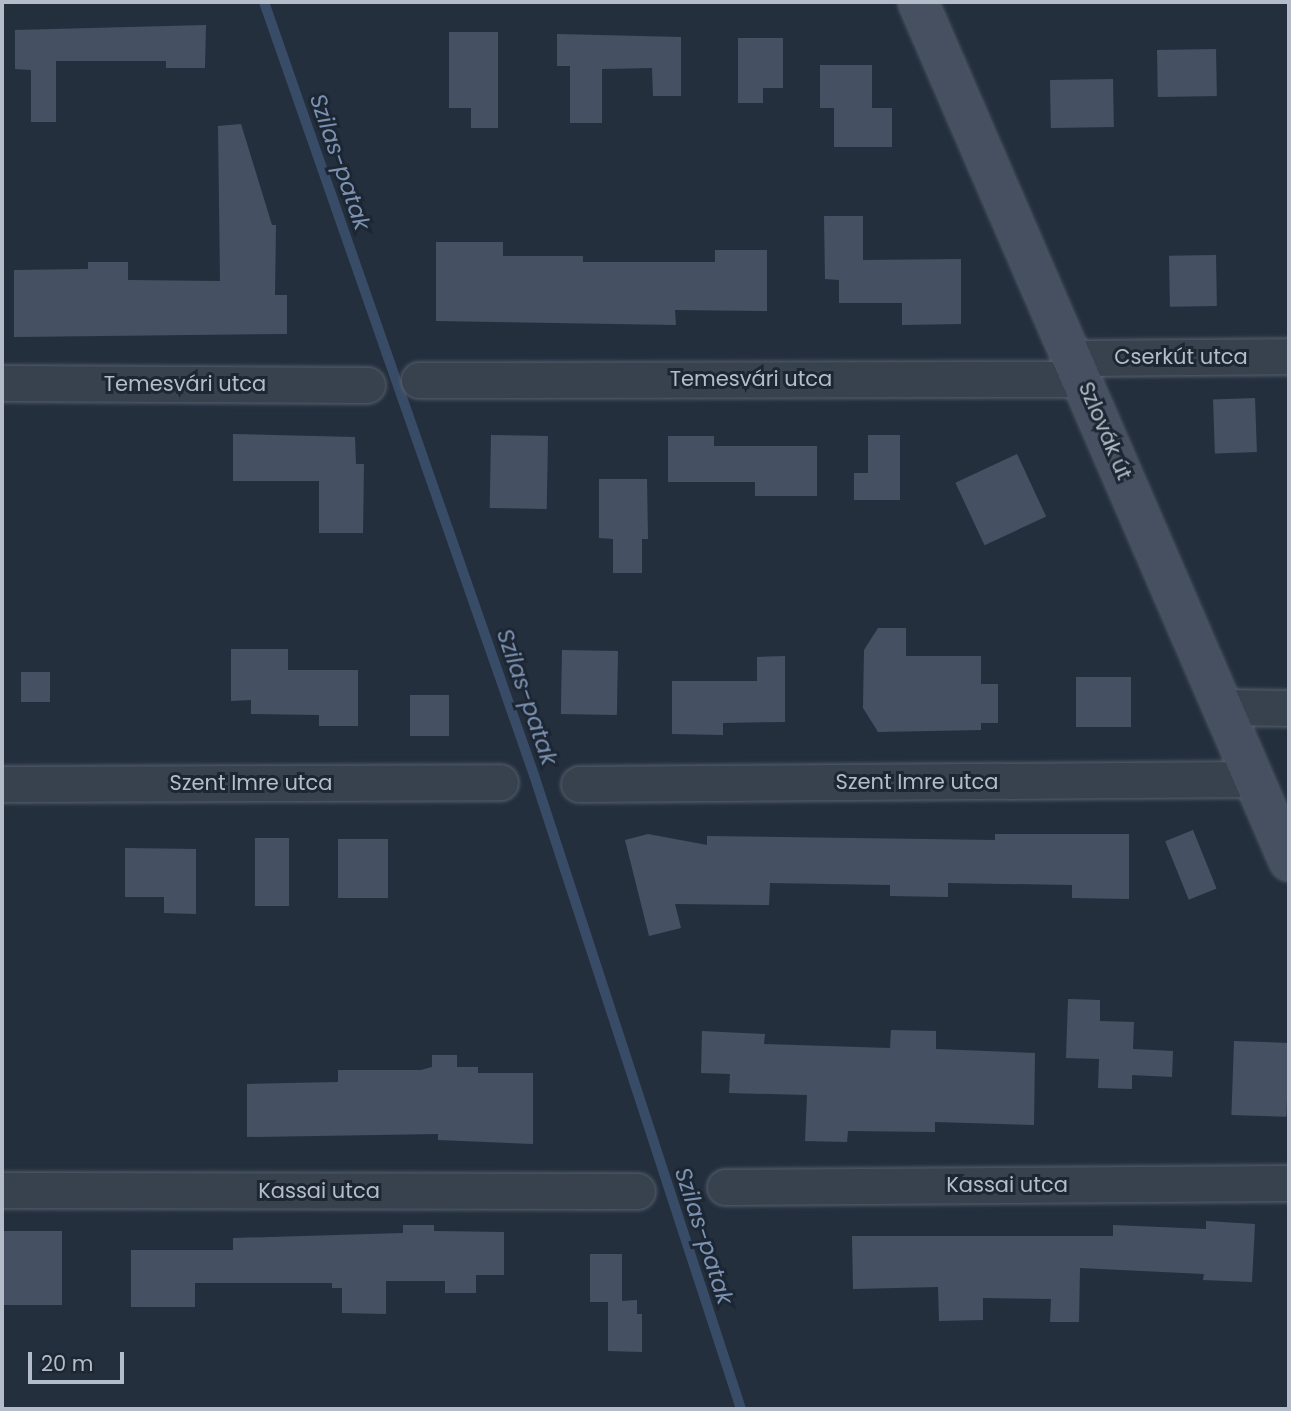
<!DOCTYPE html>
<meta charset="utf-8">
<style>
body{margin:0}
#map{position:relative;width:1291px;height:1411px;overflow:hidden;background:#242f3e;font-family:Poppins,sans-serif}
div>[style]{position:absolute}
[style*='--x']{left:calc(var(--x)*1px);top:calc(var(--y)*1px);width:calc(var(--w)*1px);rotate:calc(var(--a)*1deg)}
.stream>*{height:10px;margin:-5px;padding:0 5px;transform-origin:5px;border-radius:5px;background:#394c67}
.building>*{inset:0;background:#455162;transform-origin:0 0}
.roads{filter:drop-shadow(0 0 2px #565f6c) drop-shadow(0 0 2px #565f6c)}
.minor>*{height:35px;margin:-17.5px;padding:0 17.5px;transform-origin:17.5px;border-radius:17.5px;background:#38414e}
.secondary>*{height:38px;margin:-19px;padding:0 19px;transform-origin:19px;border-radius:19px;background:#465061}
span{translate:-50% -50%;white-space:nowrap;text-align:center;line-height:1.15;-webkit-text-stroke:6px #1d2633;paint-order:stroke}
.street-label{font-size:21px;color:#b4bcc9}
.water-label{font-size:23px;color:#7c92b1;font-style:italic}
.frame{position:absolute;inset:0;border:4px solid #b4bcc9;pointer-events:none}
.scale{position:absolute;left:28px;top:1352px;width:96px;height:32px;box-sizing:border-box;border:4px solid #b4bcc9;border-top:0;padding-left:9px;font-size:21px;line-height:24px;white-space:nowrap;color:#b4bcc9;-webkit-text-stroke:5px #1d2633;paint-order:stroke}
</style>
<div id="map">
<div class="stream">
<div style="--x:264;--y:2;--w:819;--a:70.75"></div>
<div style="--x:534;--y:775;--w:667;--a:71.92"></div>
</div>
<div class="building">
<div style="clip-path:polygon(206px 25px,205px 68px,166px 68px,166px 61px,56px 61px,56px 122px,31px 122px,31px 70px,15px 69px,15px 30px)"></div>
<div style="clip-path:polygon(449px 32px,498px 32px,498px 128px,471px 128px,471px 108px,449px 108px)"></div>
<div style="clip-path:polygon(557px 34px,681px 37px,681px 96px,653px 96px,652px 68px,602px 69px,602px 123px,570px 123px,570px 66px,557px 66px)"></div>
<div style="clip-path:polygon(738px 38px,783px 38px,783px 88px,763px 88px,763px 103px,738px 103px)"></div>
<div style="left:1216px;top:49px;width:47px;height:59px;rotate:89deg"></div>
<div style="clip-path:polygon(820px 65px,872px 65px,872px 108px,892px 108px,892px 147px,834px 147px,834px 108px,820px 108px)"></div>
<div style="left:1113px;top:79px;width:48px;height:63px;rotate:89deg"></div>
<div style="clip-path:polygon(241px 124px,272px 225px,276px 225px,275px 295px,287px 295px,287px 334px,14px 337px,14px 270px,88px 269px,88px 262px,128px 262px,128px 280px,220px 281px,218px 126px)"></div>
<div style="clip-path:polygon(824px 216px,863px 216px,863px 260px,961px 259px,961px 324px,902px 325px,902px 303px,839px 303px,839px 280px,825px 279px)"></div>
<div style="clip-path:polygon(436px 242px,503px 242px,503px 256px,583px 256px,583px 262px,715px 262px,715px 250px,767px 250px,767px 311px,675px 310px,676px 325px,436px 321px)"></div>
<div style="left:1216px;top:255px;width:51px;height:47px;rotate:89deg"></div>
<div style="left:1255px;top:398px;width:54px;height:42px;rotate:88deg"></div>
<div style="clip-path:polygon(233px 434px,355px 437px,356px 464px,364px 464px,363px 533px,319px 533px,319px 481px,233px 481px)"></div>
<div style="left:491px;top:435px;width:57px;height:73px;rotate:1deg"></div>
<div style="clip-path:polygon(868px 435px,900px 435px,900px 500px,854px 500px,854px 473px,868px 473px)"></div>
<div style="clip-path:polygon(668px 436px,714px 436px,714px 446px,817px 446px,817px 496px,755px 496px,755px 482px,668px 482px)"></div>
<div style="left:1017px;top:454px;width:69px;height:68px;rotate:65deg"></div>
<div style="clip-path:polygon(599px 479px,647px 479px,648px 539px,642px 539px,642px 573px,613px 573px,613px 539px,599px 538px)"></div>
<div style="clip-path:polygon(878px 628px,906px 628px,906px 656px,981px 656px,981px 684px,998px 684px,998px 723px,981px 723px,981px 730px,878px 732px,863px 708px,864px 650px)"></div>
<div style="clip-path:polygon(231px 649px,288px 649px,288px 670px,358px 670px,358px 726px,319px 726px,319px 715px,251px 714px,251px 700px,231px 701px)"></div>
<div style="left:562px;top:650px;width:56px;height:64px;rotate:1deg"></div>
<div style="clip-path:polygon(785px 656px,785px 722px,723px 723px,723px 735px,672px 734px,672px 681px,757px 681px,757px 657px)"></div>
<div style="left:21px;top:672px;width:29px;height:30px"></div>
<div style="left:1076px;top:677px;width:55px;height:50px"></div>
<div style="left:449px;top:695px;width:41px;height:39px;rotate:90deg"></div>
<div style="left:1193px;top:830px;width:63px;height:30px;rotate:68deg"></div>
<div style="clip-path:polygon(648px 834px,707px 845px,707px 836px,995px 840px,995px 834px,1129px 834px,1129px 899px,1072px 898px,1072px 885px,948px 883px,948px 897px,890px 896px,890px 885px,770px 883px,769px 905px,675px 904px,681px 928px,649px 936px,625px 840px)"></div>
<div style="left:255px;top:838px;width:34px;height:68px"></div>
<div style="left:338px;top:839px;width:50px;height:59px"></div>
<div style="clip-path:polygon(125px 848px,196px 849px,196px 914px,164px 913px,164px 897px,125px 897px)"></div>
<div style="clip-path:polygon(1068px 999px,1100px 1000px,1100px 1021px,1134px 1022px,1133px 1049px,1173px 1051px,1172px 1077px,1132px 1075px,1132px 1089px,1098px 1088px,1099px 1059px,1066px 1058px)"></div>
<div style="clip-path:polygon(891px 1030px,936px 1031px,936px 1049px,1035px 1053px,1034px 1125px,935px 1122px,935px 1132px,848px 1131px,847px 1142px,805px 1141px,807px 1095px,729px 1093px,730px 1074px,701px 1073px,702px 1031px,765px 1034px,764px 1044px,890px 1048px)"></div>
<div style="left:1234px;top:1041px;width:55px;height:74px;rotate:2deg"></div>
<div style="clip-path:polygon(432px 1055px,457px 1055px,457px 1067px,478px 1067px,478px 1073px,533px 1073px,533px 1144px,438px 1140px,438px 1134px,247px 1137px,247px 1084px,338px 1082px,338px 1070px,421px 1070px,432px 1067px)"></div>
<div style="clip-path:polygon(1206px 1221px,1255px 1224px,1252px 1282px,1203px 1280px,1204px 1274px,1080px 1268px,1079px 1322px,1050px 1322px,1051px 1299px,983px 1298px,983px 1320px,939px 1321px,938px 1287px,853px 1289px,852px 1236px,1113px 1236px,1113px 1225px,1206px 1229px)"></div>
<div style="clip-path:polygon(403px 1225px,434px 1225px,434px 1231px,504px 1232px,504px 1275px,476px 1275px,476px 1293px,445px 1293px,445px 1281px,386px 1281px,386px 1314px,342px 1313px,342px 1288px,332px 1288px,332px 1283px,195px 1283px,195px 1307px,131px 1307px,131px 1250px,233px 1250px,233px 1238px,403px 1233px)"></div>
<div style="left:2px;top:1231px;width:60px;height:74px"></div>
<div style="clip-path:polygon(590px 1254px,622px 1254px,622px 1301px,637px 1300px,637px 1314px,642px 1314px,642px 1352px,608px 1351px,608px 1302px,590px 1302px)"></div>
</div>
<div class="roads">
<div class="minor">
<div style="--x:1073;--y:358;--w:216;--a:-0.5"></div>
<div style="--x:419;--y:380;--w:663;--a:-0.09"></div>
<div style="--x:2;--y:383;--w:365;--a:0.3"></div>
<div style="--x:1224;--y:707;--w:65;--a:0.9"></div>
<div style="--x:2;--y:784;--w:498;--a:-0.2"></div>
<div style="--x:579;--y:784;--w:675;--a:-0.42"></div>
<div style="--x:725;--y:1187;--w:564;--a:-0.41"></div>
<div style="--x:2;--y:1190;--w:635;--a:0.09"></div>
</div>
<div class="secondary">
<div style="--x:918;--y:2;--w:936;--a:66.64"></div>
</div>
</div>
<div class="street-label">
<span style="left:1181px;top:357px">Cserkút utca</span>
<span style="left:751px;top:379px">Temesvári utca</span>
<span style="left:185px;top:384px">Temesvári utca</span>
<span style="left:1105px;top:431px;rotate:67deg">Szlovák út</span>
<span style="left:917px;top:782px">Szent Imre utca</span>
<span style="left:251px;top:783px">Szent Imre utca</span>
<span style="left:1007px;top:1185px">Kassai utca</span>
<span style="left:319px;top:1191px">Kassai utca</span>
</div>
<div class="water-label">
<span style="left:340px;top:162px;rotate:71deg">Szilas-patak</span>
<span style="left:527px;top:697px;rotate:71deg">Szilas-patak</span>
<span style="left:704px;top:1236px;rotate:72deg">Szilas-patak</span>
</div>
<div class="frame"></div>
<div class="scale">20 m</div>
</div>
